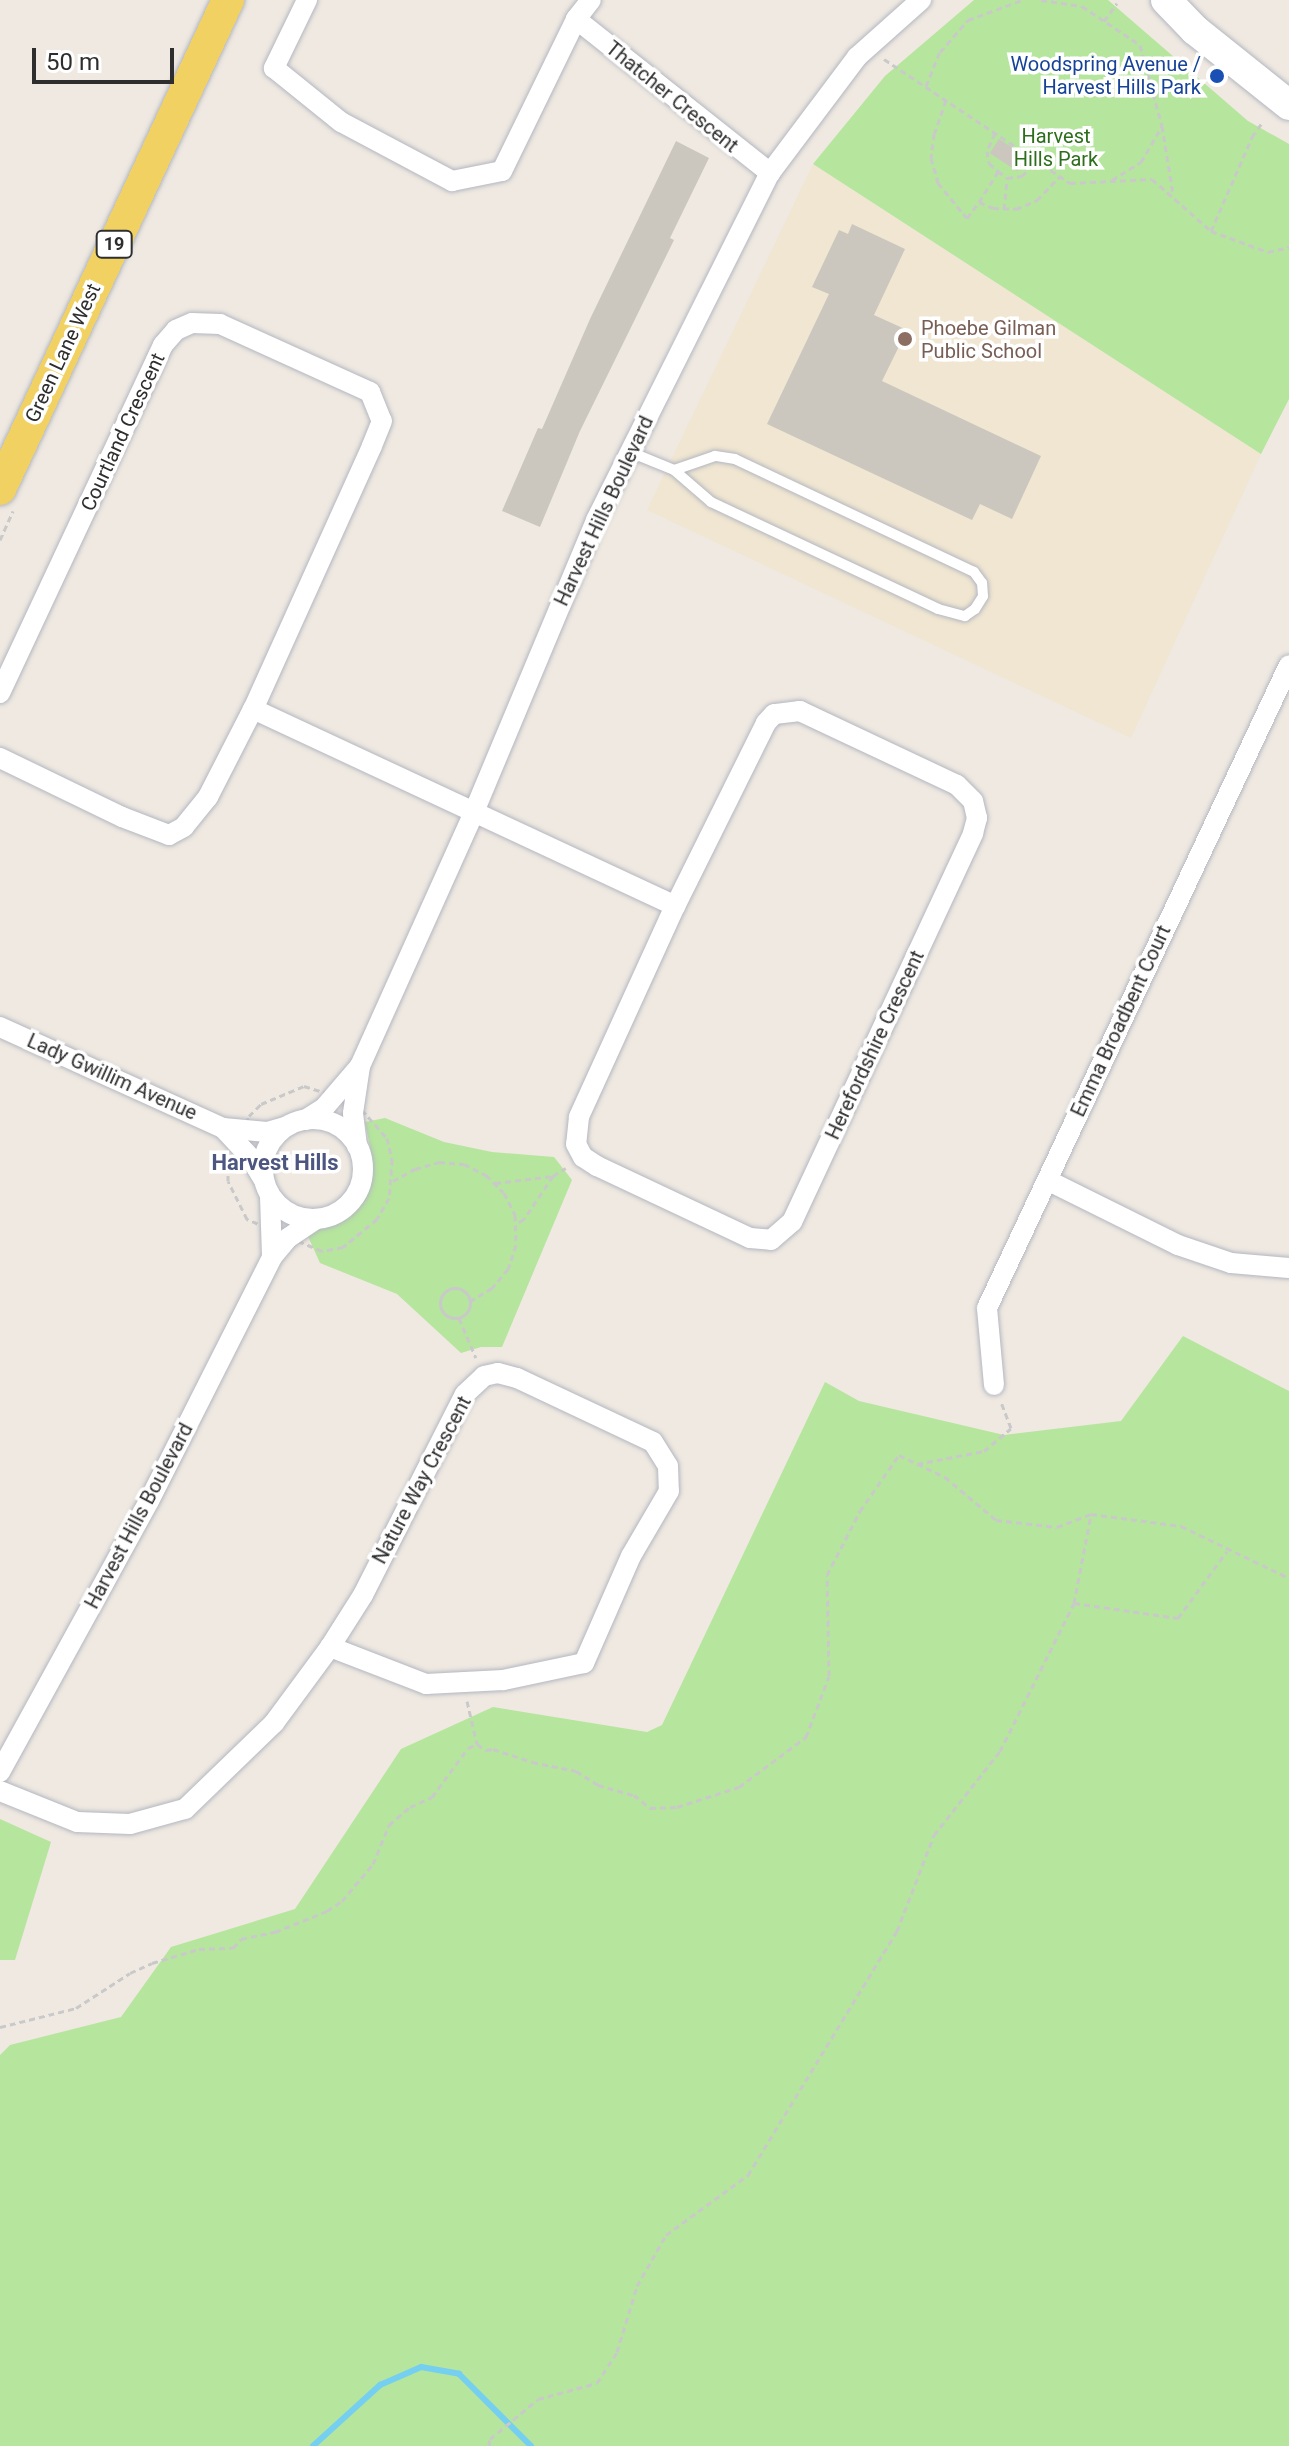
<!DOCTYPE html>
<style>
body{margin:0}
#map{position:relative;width:1289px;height:2446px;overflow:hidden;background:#efe9e1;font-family:Roboto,sans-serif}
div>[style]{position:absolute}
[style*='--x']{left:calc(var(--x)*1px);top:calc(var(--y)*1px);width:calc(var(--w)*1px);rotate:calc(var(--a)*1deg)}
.education>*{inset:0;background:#f0e6d1}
.green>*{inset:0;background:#b6e59e}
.stream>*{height:6px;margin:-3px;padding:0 3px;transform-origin:3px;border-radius:3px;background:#75cff0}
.building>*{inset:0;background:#cbc7bf;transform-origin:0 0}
.path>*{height:3px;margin-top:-1.5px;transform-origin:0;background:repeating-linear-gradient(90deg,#c9c9c9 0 6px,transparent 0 10px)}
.path>.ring{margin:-1.5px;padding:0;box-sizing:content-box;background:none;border:3px solid #c9c9c9;border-radius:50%}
.roads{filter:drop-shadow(0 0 2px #b4b7c1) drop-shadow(0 0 2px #b4b7c1)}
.lane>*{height:10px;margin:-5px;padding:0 5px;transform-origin:5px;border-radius:5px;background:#fff}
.street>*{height:20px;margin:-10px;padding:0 10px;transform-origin:10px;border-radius:10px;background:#fff}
.street>.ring{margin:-10px;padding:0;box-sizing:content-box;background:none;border:20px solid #fff;border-radius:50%}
.secondary>*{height:30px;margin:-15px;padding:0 15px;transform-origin:15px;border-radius:15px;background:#fff}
.primary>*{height:32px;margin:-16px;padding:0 16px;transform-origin:16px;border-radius:16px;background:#f2d163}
.dots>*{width:22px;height:22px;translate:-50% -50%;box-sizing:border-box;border:4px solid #fff;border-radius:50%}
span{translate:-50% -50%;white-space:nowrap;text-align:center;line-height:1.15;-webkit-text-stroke:7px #fff;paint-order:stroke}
.shield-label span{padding:2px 6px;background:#fff;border:2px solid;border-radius:6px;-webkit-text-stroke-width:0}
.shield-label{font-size:18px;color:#2e2e2e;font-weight:700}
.transit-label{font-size:20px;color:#164399}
.right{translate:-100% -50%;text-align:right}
.street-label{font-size:20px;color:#2e2e2e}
.park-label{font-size:20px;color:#2c6e1b}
.education-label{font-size:20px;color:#785e54}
.left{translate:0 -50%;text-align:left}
.neighbourhood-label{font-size:22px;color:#4d5680;font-weight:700}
.scale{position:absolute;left:32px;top:48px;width:142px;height:36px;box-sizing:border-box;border:4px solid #2e2e2e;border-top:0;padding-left:10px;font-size:24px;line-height:28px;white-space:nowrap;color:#2e2e2e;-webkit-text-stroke:6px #fff;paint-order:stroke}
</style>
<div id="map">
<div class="education">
<div style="clip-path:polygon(813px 164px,1261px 454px,1131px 738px,647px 510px)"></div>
</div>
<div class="green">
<div style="clip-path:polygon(974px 0,1108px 0,1248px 121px,1289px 144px,1289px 399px,1261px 454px,813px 164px,885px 76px)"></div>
<div style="clip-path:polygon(385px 1118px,444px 1142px,492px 1152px,554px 1157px,572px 1180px,502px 1347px,481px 1347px,461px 1353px,397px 1294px,320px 1263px,306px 1232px,332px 1224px,359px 1204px,370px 1180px,371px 1152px,365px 1122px)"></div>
<div style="clip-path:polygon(1183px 1336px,1289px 1391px,1289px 2446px,0 2446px,0 2055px,10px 2045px,121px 2017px,171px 1947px,295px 1909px,401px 1749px,493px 1707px,647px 1732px,662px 1725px,825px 1382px,859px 1401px,1004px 1435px,1121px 1421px)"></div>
<div style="clip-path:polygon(0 1819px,51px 1842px,15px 1960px,0 1960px)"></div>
</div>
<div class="stream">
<div style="--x:313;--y:2446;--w:91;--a:-42.3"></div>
<div style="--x:380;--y:2385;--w:45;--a:-23.7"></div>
<div style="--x:421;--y:2367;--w:39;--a:10"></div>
<div style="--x:459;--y:2374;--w:102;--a:45"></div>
</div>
<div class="building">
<div style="left:999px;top:139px;width:33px;height:17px;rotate:33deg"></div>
<div style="clip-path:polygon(676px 141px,709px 158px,670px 238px,674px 240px,580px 431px,540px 527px,502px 511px,538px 428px,542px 429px,590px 319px)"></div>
<div style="clip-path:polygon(852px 224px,905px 249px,874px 315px,907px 330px,882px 381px,1041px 456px,1012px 519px,980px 504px,972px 520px,767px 424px,829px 294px,812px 287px,839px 230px,848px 234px)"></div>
</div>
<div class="path">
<div style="--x:1041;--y:0;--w:41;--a:8.3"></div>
<div style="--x:1082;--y:6;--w:70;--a:33.9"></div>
<div style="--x:1140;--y:45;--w:84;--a:74.8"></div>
<div style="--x:1162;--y:126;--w:69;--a:80.8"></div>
<div style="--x:1104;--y:21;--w:22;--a:-54"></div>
<div style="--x:884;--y:59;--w:224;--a:33.7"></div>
<div style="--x:1070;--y:183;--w:82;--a:-2.8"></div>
<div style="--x:1152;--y:179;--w:79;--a:41.4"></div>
<div style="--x:1211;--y:231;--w:61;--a:20.2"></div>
<div style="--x:1268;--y:252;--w:22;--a:-13"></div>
<div style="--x:926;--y:86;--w:37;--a:-68"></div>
<div style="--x:940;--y:52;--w:43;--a:-48.8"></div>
<div style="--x:968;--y:20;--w:58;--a:-20.3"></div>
<div style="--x:946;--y:100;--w:36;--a:109"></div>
<div style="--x:934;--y:134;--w:24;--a:97"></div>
<div style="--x:931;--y:158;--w:26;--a:74"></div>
<div style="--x:938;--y:183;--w:45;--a:50.4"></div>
<div style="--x:967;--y:218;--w:20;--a:-53"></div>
<div style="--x:979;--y:202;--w:15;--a:23"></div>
<div style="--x:993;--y:208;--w:23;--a:2"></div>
<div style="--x:1016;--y:209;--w:23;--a:-23"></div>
<div style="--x:1037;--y:200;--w:33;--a:-46"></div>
<div style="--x:995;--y:133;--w:20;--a:114"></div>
<div style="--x:987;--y:151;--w:12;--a:81"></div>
<div style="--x:989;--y:163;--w:12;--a:42"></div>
<div style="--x:1112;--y:180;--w:34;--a:-32"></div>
<div style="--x:1141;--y:162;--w:42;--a:-59.7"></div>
<div style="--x:979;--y:202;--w:36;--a:-58"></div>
<div style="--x:998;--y:171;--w:11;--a:38"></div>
<div style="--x:1007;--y:178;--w:15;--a:-8"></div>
<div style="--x:1022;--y:176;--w:21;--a:-45"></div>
<div style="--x:1004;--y:209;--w:31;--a:-84"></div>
<div style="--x:1211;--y:231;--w:103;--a:-66.4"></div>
<div style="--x:1252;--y:137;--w:16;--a:-55"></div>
<div style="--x:0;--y:540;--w:32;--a:-66"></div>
<div style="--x:304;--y:1086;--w:53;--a:17.4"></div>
<div style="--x:355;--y:1102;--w:48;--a:48.4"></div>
<div style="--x:387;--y:1138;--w:22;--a:77"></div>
<div style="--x:392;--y:1159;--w:39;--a:94"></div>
<div style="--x:389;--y:1198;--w:24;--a:120"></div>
<div style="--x:377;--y:1219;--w:44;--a:140.5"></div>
<div style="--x:343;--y:1247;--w:21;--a:169"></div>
<div style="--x:322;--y:1251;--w:82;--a:-156.9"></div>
<div style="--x:247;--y:1219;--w:42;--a:-116.6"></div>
<div style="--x:228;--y:1181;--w:11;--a:-90"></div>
<div style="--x:228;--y:1170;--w:58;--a:-68.7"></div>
<div style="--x:249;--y:1116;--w:17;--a:-45"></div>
<div style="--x:261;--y:1104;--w:47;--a:-22.7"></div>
<div style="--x:553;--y:1176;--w:15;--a:-32"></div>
<div style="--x:393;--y:1181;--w:25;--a:-29"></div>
<div style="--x:415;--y:1169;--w:25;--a:-16"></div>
<div style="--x:439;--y:1162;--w:25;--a:5"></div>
<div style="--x:464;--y:1164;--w:25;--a:27"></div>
<div style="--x:486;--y:1175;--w:25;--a:45"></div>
<div style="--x:504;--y:1193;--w:25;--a:63"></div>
<div style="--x:515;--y:1215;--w:30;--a:88"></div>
<div style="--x:516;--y:1245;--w:25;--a:108"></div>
<div style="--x:508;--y:1269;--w:25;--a:130"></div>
<div style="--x:492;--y:1288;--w:26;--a:149"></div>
<div style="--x:495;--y:1183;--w:58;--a:-6.9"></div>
<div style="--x:553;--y:1176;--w:52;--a:124"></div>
<div style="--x:524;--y:1219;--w:9;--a:148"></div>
<div class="ring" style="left:440px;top:1288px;width:27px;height:27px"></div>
<div style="--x:459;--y:1318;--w:43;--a:67"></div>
<div style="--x:917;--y:1464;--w:68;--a:-11"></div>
<div style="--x:984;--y:1451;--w:35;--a:-40"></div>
<div style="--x:1011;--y:1428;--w:28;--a:-111"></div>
<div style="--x:1074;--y:1603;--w:105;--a:8.2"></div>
<div style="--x:1178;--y:1618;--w:83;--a:-53.8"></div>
<div style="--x:467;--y:1701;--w:44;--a:76.9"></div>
<div style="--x:0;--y:2027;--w:78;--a:-14"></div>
<div style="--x:76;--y:2008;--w:64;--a:-32.9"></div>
<div style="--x:130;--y:1973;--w:24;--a:-24"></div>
<div style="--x:152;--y:1963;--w:49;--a:-16.6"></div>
<div style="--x:199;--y:1949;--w:34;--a:-2"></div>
<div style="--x:233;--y:1948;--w:12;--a:-48"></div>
<div style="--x:241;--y:1939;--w:35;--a:-12"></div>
<div style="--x:275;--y:1932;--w:56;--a:-22"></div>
<div style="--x:327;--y:1911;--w:18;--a:-34"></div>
<div style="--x:342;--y:1901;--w:48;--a:-50"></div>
<div style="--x:373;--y:1864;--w:42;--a:-67.7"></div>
<div style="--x:389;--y:1825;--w:28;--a:-41"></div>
<div style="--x:410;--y:1807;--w:24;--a:-24"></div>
<div style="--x:432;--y:1797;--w:61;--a:-53.7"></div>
<div style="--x:468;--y:1748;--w:10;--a:-24"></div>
<div style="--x:477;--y:1744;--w:11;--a:34"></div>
<div style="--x:486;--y:1750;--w:7;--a:-8"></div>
<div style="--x:493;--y:1749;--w:41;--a:18.4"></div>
<div style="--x:532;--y:1762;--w:45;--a:11.6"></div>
<div style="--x:576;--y:1771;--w:26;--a:32"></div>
<div style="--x:598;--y:1785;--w:37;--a:16"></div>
<div style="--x:634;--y:1795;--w:21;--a:39"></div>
<div style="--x:650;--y:1808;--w:27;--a:-2"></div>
<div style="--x:677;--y:1807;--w:65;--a:-17.9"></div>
<div style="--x:739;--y:1787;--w:84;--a:-36.7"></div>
<div style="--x:806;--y:1737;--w:65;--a:-69.3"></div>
<div style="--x:829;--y:1676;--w:101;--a:-91.1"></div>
<div style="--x:827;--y:1575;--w:72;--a:-62.7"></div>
<div style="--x:860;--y:1511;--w:68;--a:-55.1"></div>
<div style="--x:899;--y:1455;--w:51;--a:25.6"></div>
<div style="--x:945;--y:1477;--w:67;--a:40.1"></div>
<div style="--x:996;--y:1520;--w:61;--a:6.5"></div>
<div style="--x:1057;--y:1527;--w:36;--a:-21"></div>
<div style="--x:1091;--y:1514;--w:91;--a:7.6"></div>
<div style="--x:1181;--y:1526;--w:120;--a:25.7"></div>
<div style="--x:489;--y:2446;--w:7;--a:-82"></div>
<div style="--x:490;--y:2439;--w:62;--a:-39.8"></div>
<div style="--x:538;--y:2399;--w:61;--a:-15.2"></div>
<div style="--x:597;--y:2383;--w:37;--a:-57"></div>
<div style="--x:617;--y:2352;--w:69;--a:-73.1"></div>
<div style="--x:637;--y:2286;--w:59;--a:-60.4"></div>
<div style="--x:666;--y:2235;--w:102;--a:-36.2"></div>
<div style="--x:748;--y:2175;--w:286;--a:-58.6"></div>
<div style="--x:897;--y:1931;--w:103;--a:-68.9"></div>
<div style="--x:934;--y:1835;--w:107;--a:-51.8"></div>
<div style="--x:1000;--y:1751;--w:165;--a:-63.4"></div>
<div style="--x:1074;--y:1603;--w:90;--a:-79.1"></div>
</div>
<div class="roads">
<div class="lane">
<div style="--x:630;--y:452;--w:48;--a:22.2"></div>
<div style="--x:674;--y:470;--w:49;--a:40.9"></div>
<div style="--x:711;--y:502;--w:251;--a:25.2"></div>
<div style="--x:938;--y:609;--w:28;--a:15"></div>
<div style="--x:965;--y:616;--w:12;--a:-35"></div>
<div style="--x:975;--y:609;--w:15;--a:-58"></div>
<div style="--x:983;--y:596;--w:13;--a:-94"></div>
<div style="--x:982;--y:583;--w:14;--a:-126"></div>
<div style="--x:974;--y:572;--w:264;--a:-154.7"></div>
<div style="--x:735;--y:459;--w:20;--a:-171"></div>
<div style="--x:715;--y:456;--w:43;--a:161.1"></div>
</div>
<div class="street">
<div style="--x:307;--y:0;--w:76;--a:115.9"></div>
<div style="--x:274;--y:68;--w:86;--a:38.9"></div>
<div style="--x:341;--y:122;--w:126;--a:28"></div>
<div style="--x:452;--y:181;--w:51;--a:-11.3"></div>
<div style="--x:502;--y:171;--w:169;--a:-64"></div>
<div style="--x:576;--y:19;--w:24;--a:-52"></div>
<div style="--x:576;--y:19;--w:248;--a:38.4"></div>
<div style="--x:0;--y:693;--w:384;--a:-64.9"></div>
<div style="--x:163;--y:345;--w:20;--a:-49"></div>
<div style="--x:176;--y:330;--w:17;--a:-24"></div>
<div style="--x:192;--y:323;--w:28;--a:2"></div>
<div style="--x:220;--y:324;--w:165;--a:24.4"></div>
<div style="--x:370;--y:392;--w:31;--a:68"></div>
<div style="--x:382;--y:421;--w:27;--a:112"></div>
<div style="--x:372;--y:446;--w:289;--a:114.3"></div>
<div style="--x:253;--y:709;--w:99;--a:117.1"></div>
<div style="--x:208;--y:797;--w:38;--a:129"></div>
<div style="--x:184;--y:827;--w:17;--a:152"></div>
<div style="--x:169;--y:835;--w:50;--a:-159"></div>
<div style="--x:122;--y:817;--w:136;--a:-154.2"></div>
<div style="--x:253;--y:709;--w:466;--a:25"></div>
<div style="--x:675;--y:906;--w:232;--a:114.5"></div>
<div style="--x:579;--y:1117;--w:27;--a:96"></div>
<div style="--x:576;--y:1144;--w:15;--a:62"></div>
<div style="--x:583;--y:1157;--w:17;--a:33"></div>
<div style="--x:597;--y:1166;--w:169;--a:25.2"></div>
<div style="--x:750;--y:1238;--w:21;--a:5"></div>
<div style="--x:771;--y:1240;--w:28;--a:-41"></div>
<div style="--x:792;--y:1222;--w:429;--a:-65"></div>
<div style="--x:973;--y:833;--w:16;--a:-75"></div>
<div style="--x:977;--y:818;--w:17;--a:-103"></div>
<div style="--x:973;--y:801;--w:23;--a:-135"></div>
<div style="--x:957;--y:785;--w:174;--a:-154.8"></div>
<div style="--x:800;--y:711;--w:26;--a:173"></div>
<div style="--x:774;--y:714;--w:12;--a:132"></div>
<div style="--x:766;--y:723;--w:204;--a:116.4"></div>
<div style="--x:0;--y:1027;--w:245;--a:24.4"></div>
<div style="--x:223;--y:1128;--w:44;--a:5.2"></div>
<div style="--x:267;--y:1132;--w:19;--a:-16"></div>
<div class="ring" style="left:263px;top:1119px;width:80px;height:80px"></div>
<div style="--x:305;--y:1120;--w:22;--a:-32"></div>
<div style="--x:324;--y:1108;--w:55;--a:-49.4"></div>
<div style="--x:223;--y:1128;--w:40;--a:47"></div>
<div style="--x:250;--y:1157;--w:27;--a:59"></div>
<div style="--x:357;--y:1146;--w:33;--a:-97"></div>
<div style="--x:353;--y:1113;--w:48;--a:-81.5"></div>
<div style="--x:360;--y:1066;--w:278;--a:-65.8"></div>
<div style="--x:474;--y:812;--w:316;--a:-67.3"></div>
<div style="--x:596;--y:520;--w:388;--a:-63.4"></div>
<div style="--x:770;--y:173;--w:145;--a:-53.1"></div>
<div style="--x:857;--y:57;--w:86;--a:-41.7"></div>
<div style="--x:1049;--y:1181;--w:144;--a:26.4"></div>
<div style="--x:1178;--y:1245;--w:56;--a:18.8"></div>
<div style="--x:1231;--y:1263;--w:58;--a:4.9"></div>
<div style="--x:270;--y:1196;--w:61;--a:88.1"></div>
<div style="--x:994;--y:1385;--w:77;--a:-95.2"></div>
<div style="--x:987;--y:1308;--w:710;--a:-64.84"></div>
<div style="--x:0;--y:1772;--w:309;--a:-61.2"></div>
<div style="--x:149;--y:1501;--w:273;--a:-63.2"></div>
<div style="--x:272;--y:1257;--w:25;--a:-50"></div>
<div style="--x:288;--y:1238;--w:32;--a:-34"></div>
<div style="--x:0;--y:1791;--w:83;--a:21.9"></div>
<div style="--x:77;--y:1822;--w:53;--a:2.2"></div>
<div style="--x:130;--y:1824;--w:57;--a:-15.3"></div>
<div style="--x:185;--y:1809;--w:124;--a:-44"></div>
<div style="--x:274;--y:1723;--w:94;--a:-53.6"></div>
<div style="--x:330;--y:1647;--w:62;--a:-57.6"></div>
<div style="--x:363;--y:1595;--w:225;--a:-63.1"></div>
<div style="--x:465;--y:1394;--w:26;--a:-43"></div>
<div style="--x:484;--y:1376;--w:14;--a:-12"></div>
<div style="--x:498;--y:1373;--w:20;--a:15"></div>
<div style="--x:517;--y:1378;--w:150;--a:25.2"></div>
<div style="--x:653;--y:1442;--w:28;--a:58"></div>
<div style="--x:668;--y:1466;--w:25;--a:88"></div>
<div style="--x:669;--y:1491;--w:75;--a:120.3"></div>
<div style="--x:631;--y:1556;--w:117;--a:113.7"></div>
<div style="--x:584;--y:1663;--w:83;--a:168.1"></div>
<div style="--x:503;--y:1680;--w:77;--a:177"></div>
<div style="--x:426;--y:1684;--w:103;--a:-158.9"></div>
</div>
<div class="secondary">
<div style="--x:1166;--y:0;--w:42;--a:46"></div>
<div style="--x:1195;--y:30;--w:120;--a:38.6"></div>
</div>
<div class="primary">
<div style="--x:0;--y:489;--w:540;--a:-65"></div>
</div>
</div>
<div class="dots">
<div style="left:1217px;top:76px;background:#1a4fb4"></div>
<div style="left:905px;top:339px;background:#8d6e63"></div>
</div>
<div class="shield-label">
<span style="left:114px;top:244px">19</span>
</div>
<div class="transit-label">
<span class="right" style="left:1201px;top:76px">Woodspring Avenue /<br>Harvest Hills Park</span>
</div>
<div class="street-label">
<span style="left:672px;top:97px;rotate:39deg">Thatcher Crescent</span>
<span style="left:63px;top:353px;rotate:-65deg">Green Lane West</span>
<span style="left:123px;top:432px;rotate:-65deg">Courtland Crescent</span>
<span style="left:604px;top:511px;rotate:-65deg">Harvest Hills Boulevard</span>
<span style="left:1121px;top:1021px;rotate:-65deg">Emma Broadbent Court</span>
<span style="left:875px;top:1045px;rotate:-65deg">Herefordshire Crescent</span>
<span style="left:112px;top:1077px;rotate:24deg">Lady Gwillim Avenue</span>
<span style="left:422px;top:1480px;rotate:-62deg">Nature Way Crescent</span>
<span style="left:139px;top:1516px;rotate:-62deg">Harvest Hills Boulevard</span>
</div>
<div class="park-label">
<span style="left:1056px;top:148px">Harvest<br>Hills Park</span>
</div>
<div class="education-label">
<span class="left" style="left:921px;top:340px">Phoebe Gilman<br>Public School</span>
</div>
<div class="neighbourhood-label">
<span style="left:275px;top:1163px">Harvest Hills</span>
</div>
<div class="scale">50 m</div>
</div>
